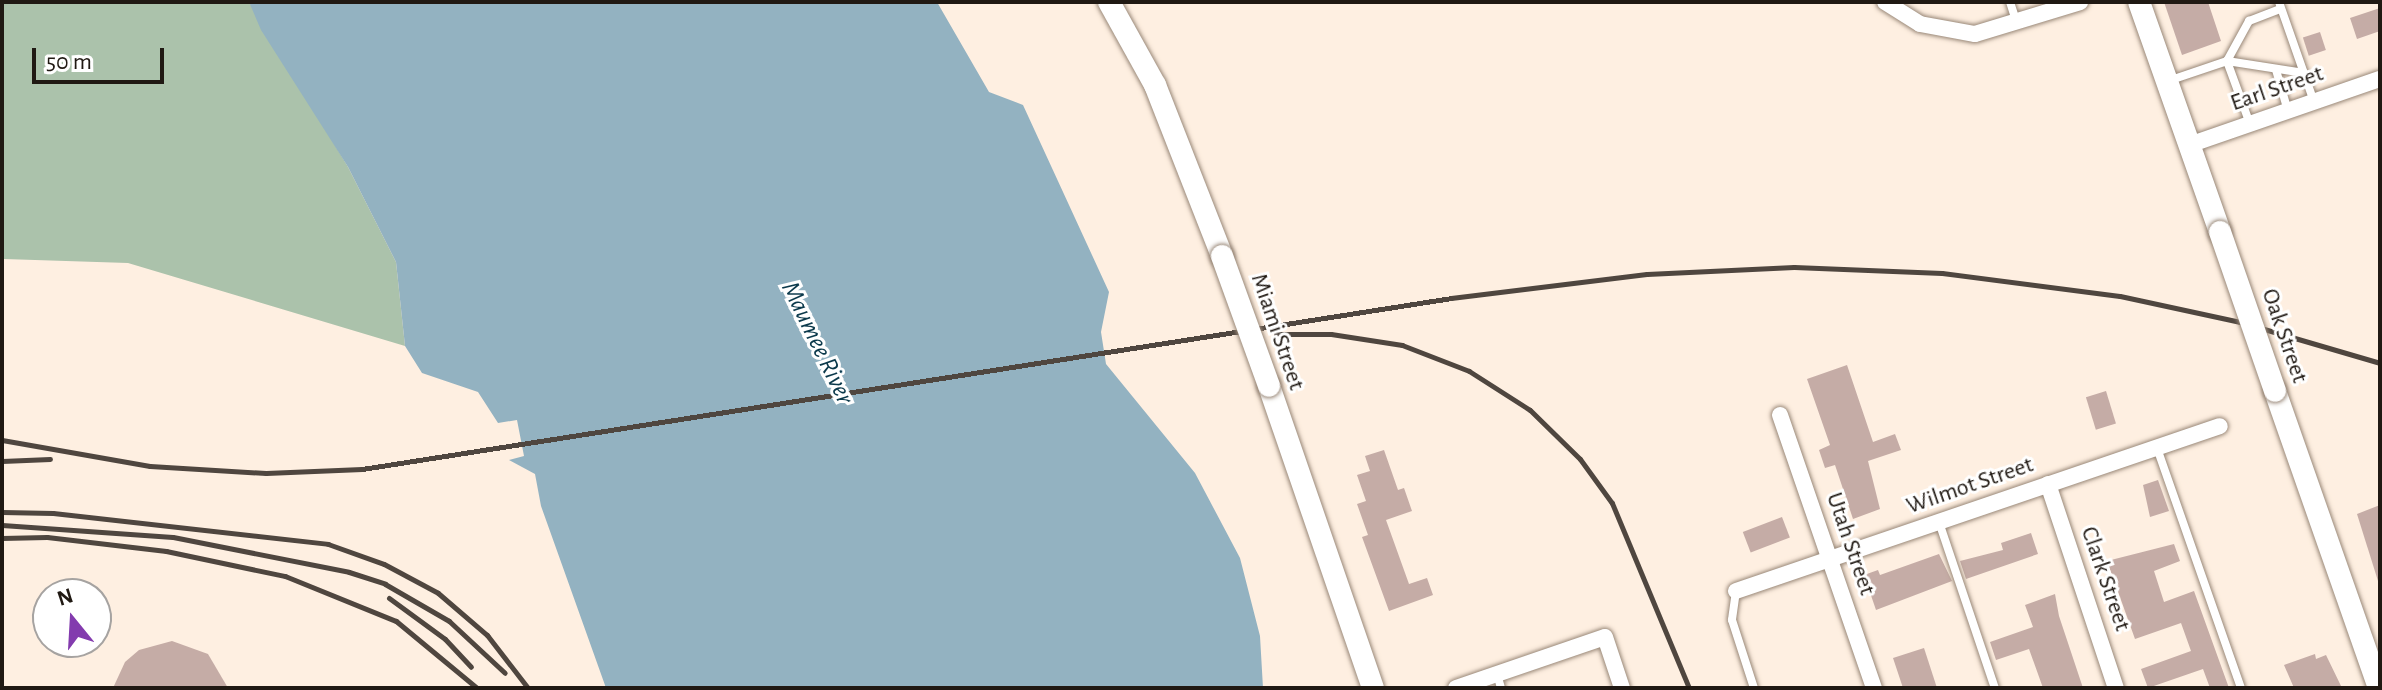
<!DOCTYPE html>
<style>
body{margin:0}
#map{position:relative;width:2382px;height:690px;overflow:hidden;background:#feefe1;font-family:"Alegreya Sans",sans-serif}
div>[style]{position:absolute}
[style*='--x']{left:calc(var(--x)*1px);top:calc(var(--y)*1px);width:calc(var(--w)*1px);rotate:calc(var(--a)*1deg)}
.forest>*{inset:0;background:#abc2ab}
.water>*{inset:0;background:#93b2c1}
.building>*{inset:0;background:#c5aca6;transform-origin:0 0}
.roads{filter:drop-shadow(0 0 2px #998878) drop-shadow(0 0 2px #998878)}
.lane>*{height:8px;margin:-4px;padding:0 4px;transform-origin:4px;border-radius:4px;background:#fff}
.street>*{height:16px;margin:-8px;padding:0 8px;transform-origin:8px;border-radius:8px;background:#fff}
.secondary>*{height:22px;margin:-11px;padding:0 11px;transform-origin:11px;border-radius:11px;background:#fff}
.rail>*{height:5px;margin:-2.5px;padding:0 2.5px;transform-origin:2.5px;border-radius:2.5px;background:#4f463f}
.bridges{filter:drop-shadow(0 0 2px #998878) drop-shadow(0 0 2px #998878)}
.secondary-bridge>*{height:22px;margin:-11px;padding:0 11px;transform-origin:11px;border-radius:11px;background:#fff}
span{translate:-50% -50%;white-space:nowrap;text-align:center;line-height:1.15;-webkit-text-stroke:6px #fff;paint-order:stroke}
.street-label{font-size:24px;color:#201913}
.water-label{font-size:26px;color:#0b394b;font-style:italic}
.frame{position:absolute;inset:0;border:4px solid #201913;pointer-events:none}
.north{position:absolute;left:32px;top:578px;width:80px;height:80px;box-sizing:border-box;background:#fff;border:2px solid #a6a3a1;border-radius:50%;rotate:342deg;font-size:22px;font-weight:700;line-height:32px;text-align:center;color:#201913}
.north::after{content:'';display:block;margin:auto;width:28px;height:36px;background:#833bae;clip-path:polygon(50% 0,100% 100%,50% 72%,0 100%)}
.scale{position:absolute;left:32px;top:48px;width:132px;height:36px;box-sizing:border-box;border:4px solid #201913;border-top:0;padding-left:10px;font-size:24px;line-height:28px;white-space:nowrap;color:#201913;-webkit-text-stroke:6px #fff;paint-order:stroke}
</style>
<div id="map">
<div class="forest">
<div style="clip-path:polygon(2px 2px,249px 2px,348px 167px,396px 262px,405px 346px,128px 263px,4px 259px)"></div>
</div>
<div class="water">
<div style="clip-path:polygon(249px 2px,937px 2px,989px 92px,1023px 105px,1109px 292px,1101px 332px,1106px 364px,1195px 473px,1240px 558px,1260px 636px,1263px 688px,606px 688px,541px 506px,535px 474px,509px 460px,524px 456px,517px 420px,498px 423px,478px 392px,422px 373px,405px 346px,396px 262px,348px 167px,261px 30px)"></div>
</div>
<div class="building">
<div style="clip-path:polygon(2164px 2px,2208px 2px,2221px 41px,2182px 55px)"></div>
<div style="clip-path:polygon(2380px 8px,2380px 31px,2357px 39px,2350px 18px)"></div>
<div style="left:2320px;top:32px;width:19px;height:18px;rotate:72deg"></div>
<div style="clip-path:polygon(1847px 365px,1873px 442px,1895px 434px,1901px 450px,1868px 461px,1880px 509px,1853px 519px,1835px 465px,1825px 468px,1819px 450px,1830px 445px,1807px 379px)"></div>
<div style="left:2106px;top:391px;width:34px;height:21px;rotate:73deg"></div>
<div style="clip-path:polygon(1384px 450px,1398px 490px,1404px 488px,1412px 511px,1386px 520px,1409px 584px,1427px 578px,1433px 595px,1389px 611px,1362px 537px,1368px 535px,1357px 504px,1366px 501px,1357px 475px,1370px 471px,1365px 456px)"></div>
<div style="clip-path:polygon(2158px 480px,2169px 511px,2150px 517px,2143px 485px)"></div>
<div style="clip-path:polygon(2380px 505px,2380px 581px,2378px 581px,2357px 514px)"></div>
<div style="left:1782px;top:517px;width:22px;height:42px;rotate:69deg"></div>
<div style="clip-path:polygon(2031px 533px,2038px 554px,1966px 579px,1960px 561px,2003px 550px,2001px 543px)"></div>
<div style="clip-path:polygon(2174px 544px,2180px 561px,2154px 571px,2164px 602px,2194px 591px,2229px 688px,2210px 688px,2203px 669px,2148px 688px,2141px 669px,2191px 651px,2181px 623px,2135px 639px,2107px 561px)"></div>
<div style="clip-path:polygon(1939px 554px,1952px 581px,1876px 610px,1864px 575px,1878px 570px,1880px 575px)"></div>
<div style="clip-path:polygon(2055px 594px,2059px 616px,2083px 688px,2043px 688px,2029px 649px,1996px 660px,1990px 642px,2033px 627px,2025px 605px)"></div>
<div style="clip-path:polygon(172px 641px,208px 654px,228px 688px,113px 688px,125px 662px,139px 650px)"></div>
<div style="clip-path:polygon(1924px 648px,1937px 688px,1903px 688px,1893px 658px)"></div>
<div style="clip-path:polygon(2315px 654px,2316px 659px,2326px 655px,2342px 688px,2294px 688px,2284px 665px)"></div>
</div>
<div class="roads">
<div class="lane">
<div style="--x:2010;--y:2;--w:22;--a:72"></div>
<div style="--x:2279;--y:2;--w:106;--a:70.7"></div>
<div style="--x:2276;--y:70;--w:43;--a:73.7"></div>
<div style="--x:2168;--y:81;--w:62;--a:-18.7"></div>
<div style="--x:2227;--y:61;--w:78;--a:8.9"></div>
<div style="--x:2250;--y:124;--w:67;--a:-110.1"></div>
<div style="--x:2227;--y:61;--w:46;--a:-61.2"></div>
<div style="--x:2249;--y:21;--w:34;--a:-21"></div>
<div style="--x:2157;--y:448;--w:254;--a:70.7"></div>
<div style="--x:1939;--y:522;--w:175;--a:71.4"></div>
<div style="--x:1736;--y:591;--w:29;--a:98"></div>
<div style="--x:1732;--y:620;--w:71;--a:72.1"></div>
<div style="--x:1497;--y:674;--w:15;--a:74"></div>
</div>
<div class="street">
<div style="--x:1885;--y:2;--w:41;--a:32.2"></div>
<div style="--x:1920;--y:24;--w:56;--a:10.3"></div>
<div style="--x:1975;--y:34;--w:110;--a:-16.9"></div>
<div style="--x:2189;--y:145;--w:202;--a:-19.1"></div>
<div style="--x:1780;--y:415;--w:289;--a:71"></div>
<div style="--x:2048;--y:484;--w:215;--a:71.6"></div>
<div style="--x:1736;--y:591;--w:511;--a:-18.82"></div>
<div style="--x:1456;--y:688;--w:157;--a:-18.9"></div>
<div style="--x:1605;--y:637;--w:54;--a:71.6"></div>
</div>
<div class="secondary">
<div style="--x:1109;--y:2;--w:95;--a:61"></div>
<div style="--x:1155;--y:85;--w:184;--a:68.6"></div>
<div style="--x:2139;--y:2;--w:244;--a:70.6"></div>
<div style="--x:1269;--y:386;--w:319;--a:71"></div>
<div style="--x:2275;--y:391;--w:315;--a:70.7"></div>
</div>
</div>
<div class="rail">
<div style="--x:1276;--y:334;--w:55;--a:0"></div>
<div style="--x:1331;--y:334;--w:72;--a:8.8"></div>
<div style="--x:1402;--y:345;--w:72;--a:21.2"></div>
<div style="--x:1469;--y:371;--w:72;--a:32.6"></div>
<div style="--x:1530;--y:410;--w:70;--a:44.4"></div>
<div style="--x:1580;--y:459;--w:54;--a:54"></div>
<div style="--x:1612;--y:503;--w:200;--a:67.4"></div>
<div style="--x:2;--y:440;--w:150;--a:10"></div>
<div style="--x:150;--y:466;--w:116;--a:3.5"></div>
<div style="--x:266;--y:473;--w:96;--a:-2.4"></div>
<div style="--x:362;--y:469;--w:1102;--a:-8.92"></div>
<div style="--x:1451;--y:298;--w:197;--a:-7"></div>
<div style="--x:1647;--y:274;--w:147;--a:-2.7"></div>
<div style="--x:1794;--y:267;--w:148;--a:2.3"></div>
<div style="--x:1942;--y:273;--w:179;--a:7.4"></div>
<div style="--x:2120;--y:296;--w:123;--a:12.2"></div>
<div style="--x:2240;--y:322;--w:146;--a:16.3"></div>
<div style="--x:2;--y:461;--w:48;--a:-2.4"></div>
<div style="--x:2;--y:512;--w:51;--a:1.1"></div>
<div style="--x:53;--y:513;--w:277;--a:6.4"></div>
<div style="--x:328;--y:544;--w:59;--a:19.7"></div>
<div style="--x:384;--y:564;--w:61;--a:28.2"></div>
<div style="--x:438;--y:593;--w:65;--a:40.6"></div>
<div style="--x:487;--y:635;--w:67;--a:52.3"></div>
<div style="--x:2;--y:525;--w:171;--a:4"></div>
<div style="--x:173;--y:537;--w:179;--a:11.2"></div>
<div style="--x:349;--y:572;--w:38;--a:18"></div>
<div style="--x:385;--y:584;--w:74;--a:30"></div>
<div style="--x:449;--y:621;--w:76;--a:42.9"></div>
<div style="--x:2;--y:538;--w:45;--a:-1.3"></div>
<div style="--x:47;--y:537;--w:120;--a:6.7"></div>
<div style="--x:166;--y:551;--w:122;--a:11.9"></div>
<div style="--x:285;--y:576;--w:120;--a:22.1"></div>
<div style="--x:396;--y:621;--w:105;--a:39.6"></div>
<div style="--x:389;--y:598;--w:69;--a:36.2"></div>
<div style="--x:445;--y:639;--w:38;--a:47"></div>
</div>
<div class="bridges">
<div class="secondary-bridge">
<div style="--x:2220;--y:232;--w:168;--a:70.9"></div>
<div style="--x:1222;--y:256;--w:138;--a:70.1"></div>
</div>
</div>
<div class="street-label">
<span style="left:2277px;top:89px;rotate:-19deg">Earl Street</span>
<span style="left:1277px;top:332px;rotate:71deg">Miami Street</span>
<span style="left:2284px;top:336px;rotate:71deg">Oak Street</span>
<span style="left:1970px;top:486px;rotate:-19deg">Wilmot Street</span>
<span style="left:1850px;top:544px;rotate:71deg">Utah Street</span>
<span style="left:2105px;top:579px;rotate:71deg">Clark Street</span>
</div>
<div class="water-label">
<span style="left:817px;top:343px;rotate:64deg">Maumee River</span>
</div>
<div class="frame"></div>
<div class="north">N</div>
<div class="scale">50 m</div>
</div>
